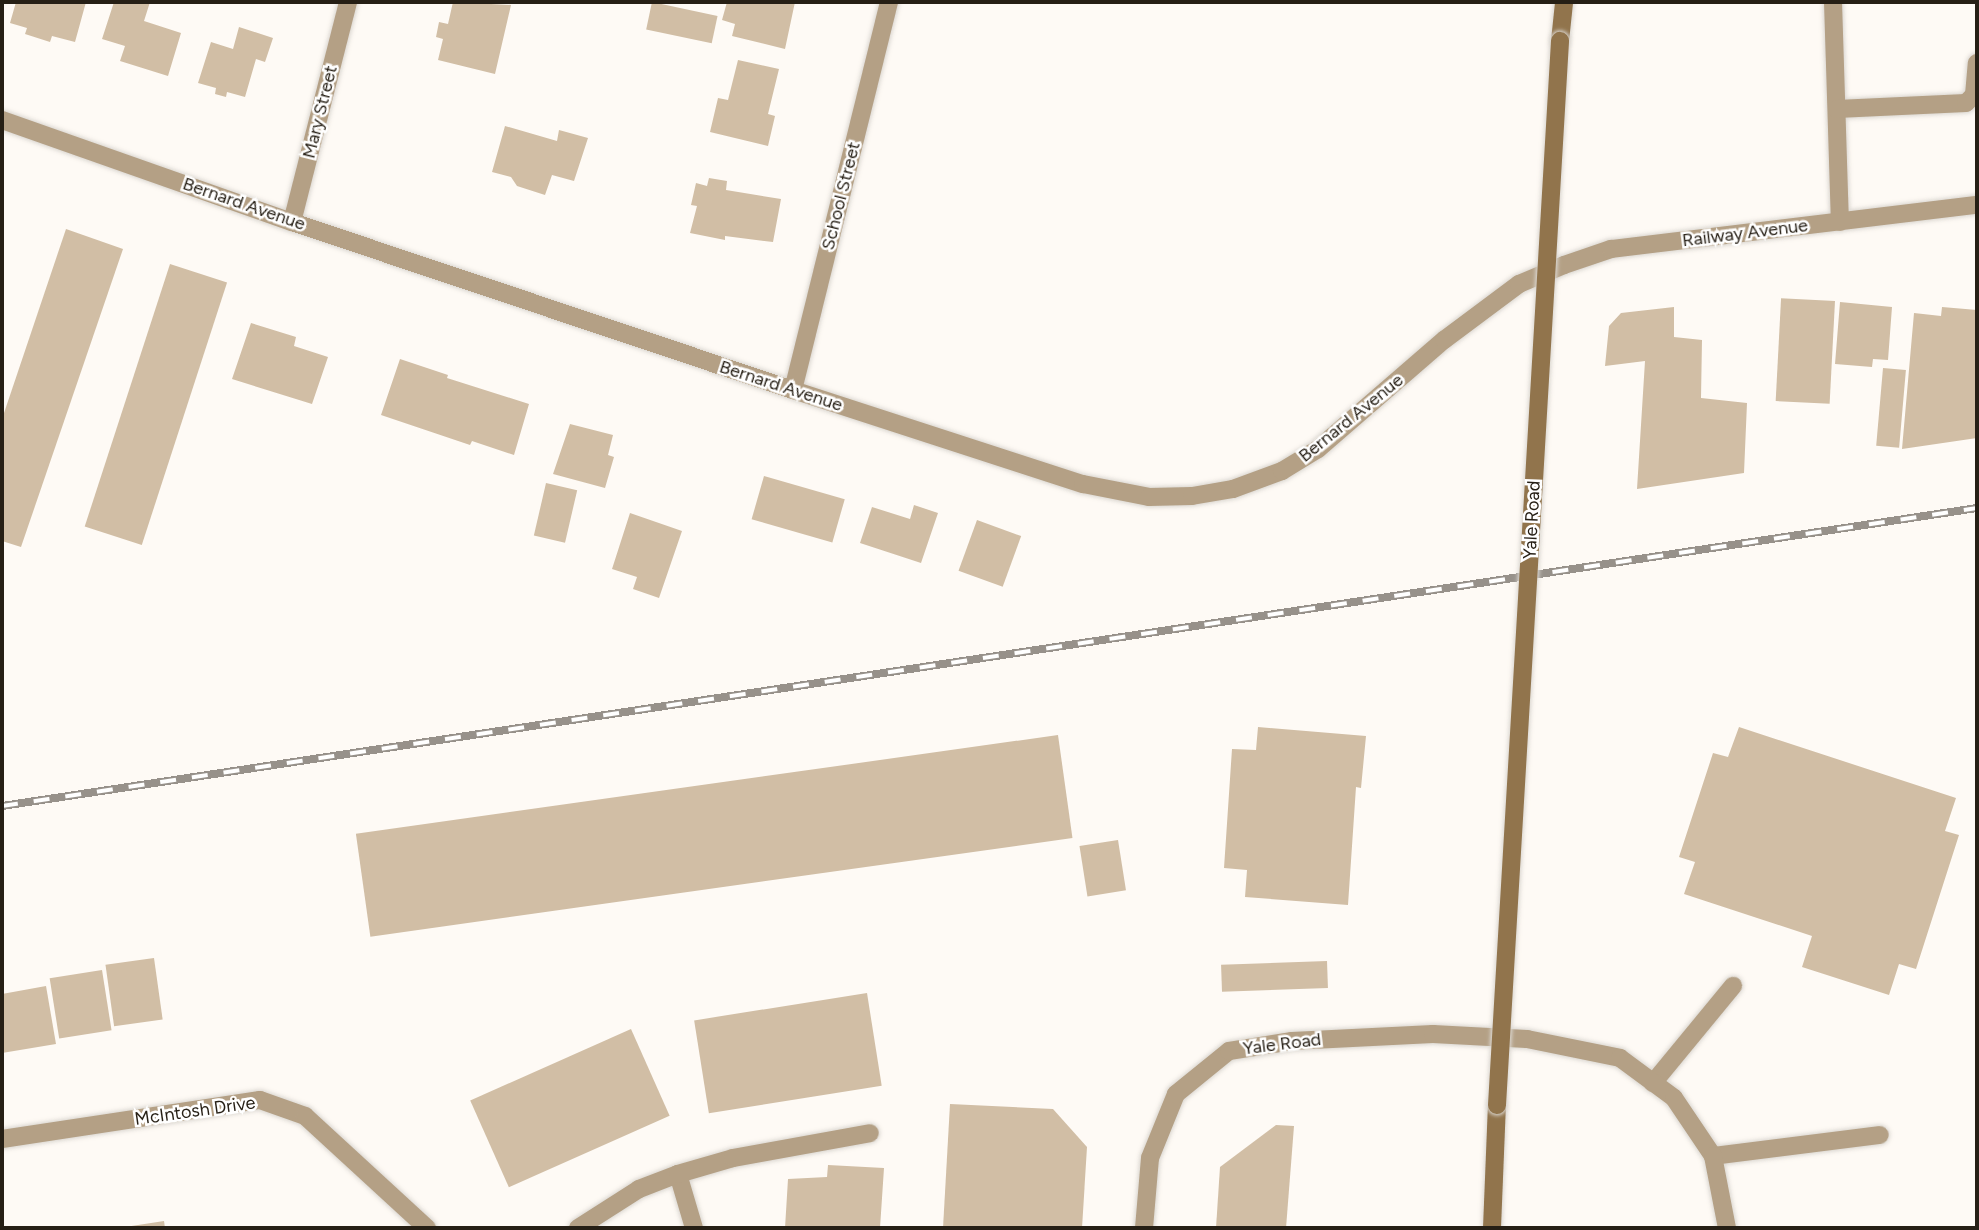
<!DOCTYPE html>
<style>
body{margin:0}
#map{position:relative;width:1979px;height:1230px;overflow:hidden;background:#fefaf5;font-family:Figtree,sans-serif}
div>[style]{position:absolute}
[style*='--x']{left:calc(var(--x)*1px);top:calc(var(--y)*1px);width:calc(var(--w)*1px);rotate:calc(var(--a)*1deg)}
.building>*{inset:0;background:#d1bea5;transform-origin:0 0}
.roads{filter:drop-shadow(0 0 2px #dbd7d1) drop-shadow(0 0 2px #dbd7d1)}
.service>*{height:18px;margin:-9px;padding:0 9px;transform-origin:9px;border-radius:9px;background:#b4a085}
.minor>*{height:18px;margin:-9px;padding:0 9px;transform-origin:9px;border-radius:9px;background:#b4a085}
.tertiary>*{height:18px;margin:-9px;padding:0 9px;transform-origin:9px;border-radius:9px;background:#b4a085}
.secondary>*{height:18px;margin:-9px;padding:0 9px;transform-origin:9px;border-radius:9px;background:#91744c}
.rail>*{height:8px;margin-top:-4px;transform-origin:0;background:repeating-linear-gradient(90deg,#fff 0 16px,#97918a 0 32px);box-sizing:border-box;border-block:2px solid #97918a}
.bridges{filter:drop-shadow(0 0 2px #dbd7d1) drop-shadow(0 0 2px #dbd7d1)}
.secondary-bridge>*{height:18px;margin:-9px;padding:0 9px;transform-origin:9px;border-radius:9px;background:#91744c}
span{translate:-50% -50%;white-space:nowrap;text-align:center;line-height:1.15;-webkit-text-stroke:5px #fff;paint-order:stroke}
.street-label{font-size:18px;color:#261f15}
.frame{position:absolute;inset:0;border:4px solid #261f15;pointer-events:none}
</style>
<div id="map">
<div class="building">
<div style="clip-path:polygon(16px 2px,86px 2px,75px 42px,52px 36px,50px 42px,25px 34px,27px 28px,10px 23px)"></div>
<div style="clip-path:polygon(114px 2px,150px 2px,144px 21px,181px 33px,168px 76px,120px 61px,125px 46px,102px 39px)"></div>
<div style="clip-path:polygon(453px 2px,511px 5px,495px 74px,438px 60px,443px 39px,436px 37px,439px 22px,448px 24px)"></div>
<div style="left:652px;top:2px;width:67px;height:28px;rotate:12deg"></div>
<div style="clip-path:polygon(727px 2px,795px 2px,785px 49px,732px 36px,735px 24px,722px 20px)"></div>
<div style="clip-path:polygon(239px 27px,273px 38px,265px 62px,256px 59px,245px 97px,227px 92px,226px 97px,215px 94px,216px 88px,198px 83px,211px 42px,233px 49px)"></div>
<div style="clip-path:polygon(738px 60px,779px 69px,768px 114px,775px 116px,768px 146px,710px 132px,718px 98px,728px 100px)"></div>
<div style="clip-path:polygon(505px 126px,557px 141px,559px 130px,588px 138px,574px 181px,552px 175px,545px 195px,517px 186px,511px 177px,492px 172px)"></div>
<div style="clip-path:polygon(709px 178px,727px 181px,726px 190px,781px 199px,773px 242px,725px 236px,725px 240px,690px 233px,697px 206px,691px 205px,696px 183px,707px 186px)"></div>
<div style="clip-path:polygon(66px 229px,123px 249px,21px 547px,2px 541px,2px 419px)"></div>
<div style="left:170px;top:264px;width:60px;height:276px;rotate:18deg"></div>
<div style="left:1835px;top:301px;width:103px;height:54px;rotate:93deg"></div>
<div style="clip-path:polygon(1840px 302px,1892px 307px,1888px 360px,1873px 359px,1872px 367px,1835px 364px)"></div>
<div style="clip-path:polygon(1674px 307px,1674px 337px,1702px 340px,1701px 398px,1747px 403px,1744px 473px,1637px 489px,1645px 361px,1605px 366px,1609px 326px,1621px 313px)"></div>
<div style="clip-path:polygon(1942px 307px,1977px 310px,1977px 438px,1902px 449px,1914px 313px,1941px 316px)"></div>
<div style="clip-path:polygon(251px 323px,296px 337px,294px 346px,328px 357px,312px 404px,232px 379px)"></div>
<div style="clip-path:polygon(400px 359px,448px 375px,447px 378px,529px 404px,514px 455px,472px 441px,470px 445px,381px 415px)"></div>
<div style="left:1883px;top:368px;width:23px;height:78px;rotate:5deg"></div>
<div style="clip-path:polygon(570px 424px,613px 435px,608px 455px,614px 457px,605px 488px,553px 474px)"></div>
<div style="left:764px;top:476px;width:84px;height:45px;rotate:16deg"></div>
<div style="left:546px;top:483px;width:32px;height:54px;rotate:13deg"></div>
<div style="clip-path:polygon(914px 505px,938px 513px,921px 563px,860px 543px,872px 507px,910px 519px)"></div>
<div style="clip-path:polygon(630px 513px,682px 531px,659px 598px,633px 589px,637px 577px,612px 569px)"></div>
<div style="left:977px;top:520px;width:47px;height:54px;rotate:20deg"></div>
<div style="clip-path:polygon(1258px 727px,1366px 736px,1361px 788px,1356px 787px,1348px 905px,1245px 897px,1247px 870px,1224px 868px,1232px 749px,1256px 750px)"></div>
<div style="clip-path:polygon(1739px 727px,1956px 798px,1945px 831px,1959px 835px,1916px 969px,1899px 964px,1889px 995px,1802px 967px,1812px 936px,1684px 894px,1695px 862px,1679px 857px,1713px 753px,1728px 757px)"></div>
<div style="left:1058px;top:735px;width:104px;height:709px;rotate:82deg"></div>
<div style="left:1118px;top:840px;width:51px;height:39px;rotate:81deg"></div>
<div style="left:154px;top:958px;width:62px;height:49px;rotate:82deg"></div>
<div style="left:1327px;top:961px;width:27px;height:106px;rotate:88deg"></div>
<div style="left:102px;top:970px;width:61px;height:53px;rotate:81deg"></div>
<div style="clip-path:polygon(46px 986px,56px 1044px,2px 1053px,2px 994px)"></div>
<div style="left:867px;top:993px;width:94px;height:175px;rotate:81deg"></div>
<div style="left:631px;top:1029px;width:95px;height:176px;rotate:66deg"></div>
<div style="clip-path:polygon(950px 1104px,1053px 1109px,1087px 1147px,1082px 1228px,943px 1228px)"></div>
<div style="clip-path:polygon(1276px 1125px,1294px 1126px,1286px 1228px,1216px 1228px,1220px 1167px)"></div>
<div style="clip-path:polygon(828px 1165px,884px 1168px,880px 1228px,785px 1228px,788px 1179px,827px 1177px)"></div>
<div style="clip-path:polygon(164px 1221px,165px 1228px,125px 1228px,125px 1227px)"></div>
</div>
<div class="roads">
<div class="service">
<div style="--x:1833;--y:2;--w:220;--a:88.2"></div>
<div style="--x:1837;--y:109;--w:129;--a:-2.7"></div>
<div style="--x:1966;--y:103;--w:11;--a:-45"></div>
<div style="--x:1974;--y:95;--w:32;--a:-85"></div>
<div style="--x:1653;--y:1083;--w:126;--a:-50.5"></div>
<div style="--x:1713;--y:1156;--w:168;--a:-7.2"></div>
<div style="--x:678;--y:1174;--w:56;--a:73.5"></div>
<div style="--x:578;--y:1228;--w:72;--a:-32.6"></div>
<div style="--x:639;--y:1189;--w:42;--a:-21"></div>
<div style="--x:678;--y:1174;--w:57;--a:-16.2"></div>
<div style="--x:733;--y:1158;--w:139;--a:-10.3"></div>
</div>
<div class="minor">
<div style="--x:2;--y:120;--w:307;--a:19.4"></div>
<div style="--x:292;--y:222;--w:528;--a:18.54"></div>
<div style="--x:793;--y:390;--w:305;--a:18"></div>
<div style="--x:1083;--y:484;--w:67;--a:11.1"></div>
<div style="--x:1149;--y:497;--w:43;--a:-1.3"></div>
<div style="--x:1192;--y:496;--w:42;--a:-9.7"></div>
<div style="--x:1233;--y:489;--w:52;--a:-20.2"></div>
<div style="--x:1282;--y:471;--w:42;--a:-31.4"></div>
<div style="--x:1318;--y:449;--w:167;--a:-40.9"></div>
<div style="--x:1444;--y:340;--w:94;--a:-36.7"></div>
<div style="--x:1519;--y:284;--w:49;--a:-22.9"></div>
<div style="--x:1564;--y:265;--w:50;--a:-18.8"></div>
<div style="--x:1611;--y:249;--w:369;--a:-6.9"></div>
<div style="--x:292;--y:222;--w:227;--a:-75.7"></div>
<div style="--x:793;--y:390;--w:400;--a:-76.1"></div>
<div style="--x:2;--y:1139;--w:261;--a:-8.6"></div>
<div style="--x:260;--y:1100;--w:48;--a:19.6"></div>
<div style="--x:305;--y:1116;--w:166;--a:42.6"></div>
</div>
<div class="tertiary">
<div style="--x:1144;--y:1228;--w:70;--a:-85.1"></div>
<div style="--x:1150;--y:1158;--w:69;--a:-67.9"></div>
<div style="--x:1176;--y:1094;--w:68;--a:-39.1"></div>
<div style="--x:1229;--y:1051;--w:64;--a:-9"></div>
<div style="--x:1292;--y:1041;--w:141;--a:-2.8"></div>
<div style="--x:1433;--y:1034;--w:94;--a:3"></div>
<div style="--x:1527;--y:1039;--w:95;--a:11.5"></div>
<div style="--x:1620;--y:1058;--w:67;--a:36.5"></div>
<div style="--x:1674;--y:1098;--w:70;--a:56.1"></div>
<div style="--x:1713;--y:1156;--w:73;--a:79"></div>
</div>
<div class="secondary">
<div style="--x:1560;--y:41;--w:39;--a:-84"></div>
<div style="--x:1492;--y:1228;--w:123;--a:-87.7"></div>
</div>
</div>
<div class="rail">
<div style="--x:2;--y:806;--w:1997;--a:-8.58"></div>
</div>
<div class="bridges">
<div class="secondary-bridge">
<div style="--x:1497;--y:1105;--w:1066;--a:-86.61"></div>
</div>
</div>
<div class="street-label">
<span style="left:320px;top:112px;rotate:-76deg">Mary Street</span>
<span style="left:841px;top:196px;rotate:-76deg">School Street</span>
<span style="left:244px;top:204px;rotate:19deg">Bernard Avenue</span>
<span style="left:1745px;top:233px;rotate:-7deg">Railway Avenue</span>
<span style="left:781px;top:386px;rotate:18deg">Bernard Avenue</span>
<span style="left:1351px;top:418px;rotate:-39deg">Bernard Avenue</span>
<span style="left:1532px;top:520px;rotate:-87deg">Yale Road</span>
<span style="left:1282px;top:1044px;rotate:-7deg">Yale Road</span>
<span style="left:195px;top:1111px;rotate:-8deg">McIntosh Drive</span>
</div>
<div class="frame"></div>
</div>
